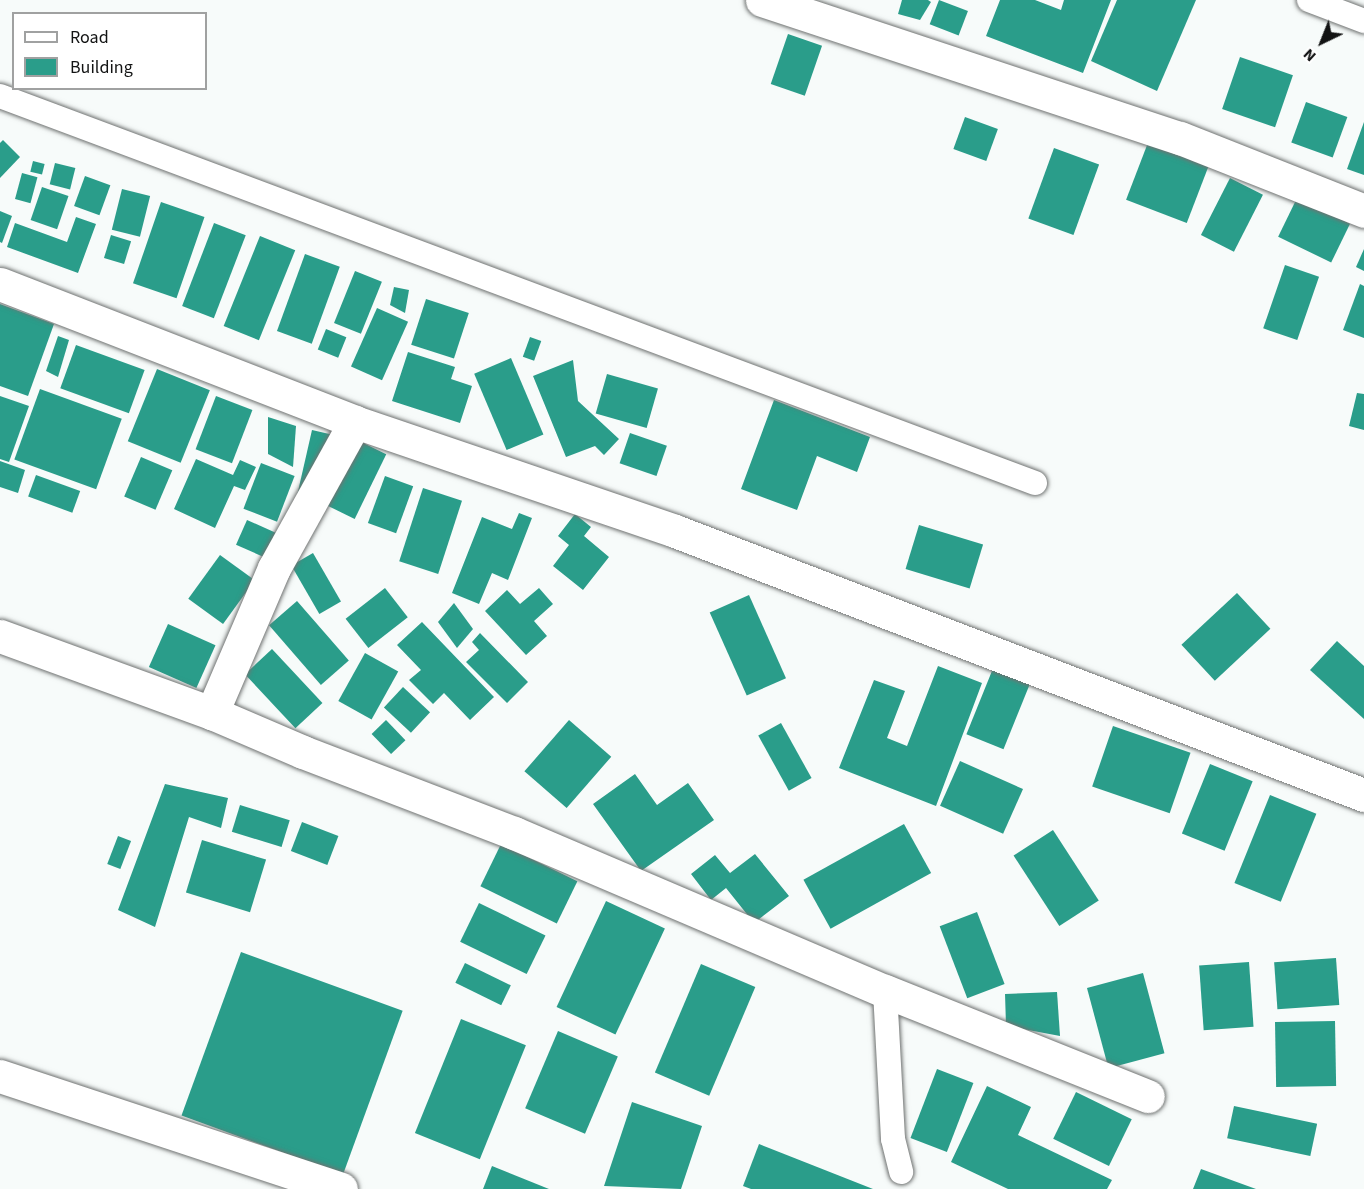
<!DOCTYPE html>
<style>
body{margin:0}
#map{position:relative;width:1364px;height:1189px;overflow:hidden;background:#f7fbfa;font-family:"Source Sans 3",sans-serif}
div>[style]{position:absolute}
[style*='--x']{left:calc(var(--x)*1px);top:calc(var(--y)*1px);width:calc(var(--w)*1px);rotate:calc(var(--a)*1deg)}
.building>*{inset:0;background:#2a9d8a;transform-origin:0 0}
.roads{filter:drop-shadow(0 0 2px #6f7271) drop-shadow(0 0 2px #6f7271)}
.lane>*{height:24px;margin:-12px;padding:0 12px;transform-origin:12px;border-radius:12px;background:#fff}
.street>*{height:33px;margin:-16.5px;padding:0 16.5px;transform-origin:16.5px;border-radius:16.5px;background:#fff}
span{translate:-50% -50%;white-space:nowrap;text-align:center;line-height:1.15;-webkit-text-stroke:4.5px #fff;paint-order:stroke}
.legend{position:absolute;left:12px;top:12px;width:195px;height:78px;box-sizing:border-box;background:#fff;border:2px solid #a0a1a1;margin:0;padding:8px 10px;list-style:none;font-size:18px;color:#121313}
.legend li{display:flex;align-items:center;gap:12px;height:30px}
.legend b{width:30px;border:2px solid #a0a1a1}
.north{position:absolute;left:1292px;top:12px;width:60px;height:60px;-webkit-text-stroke:4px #fff;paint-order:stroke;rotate:223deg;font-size:16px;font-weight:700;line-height:24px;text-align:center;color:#121313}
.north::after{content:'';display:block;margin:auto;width:21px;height:27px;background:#121313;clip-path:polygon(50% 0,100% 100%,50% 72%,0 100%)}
</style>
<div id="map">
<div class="building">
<div style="clip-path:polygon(902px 0,928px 0,931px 2px,920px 20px,898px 14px)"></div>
<div style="left:939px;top:0;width:31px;height:26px;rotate:21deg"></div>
<div style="clip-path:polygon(1000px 0,1035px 0,1061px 10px,1064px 0,1111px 0,1083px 73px,986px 36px)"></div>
<div style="clip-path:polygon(1117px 0,1196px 0,1157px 91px,1091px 61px)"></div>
<div style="left:788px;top:34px;width:36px;height:53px;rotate:19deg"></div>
<div style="left:1240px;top:57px;width:56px;height:55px;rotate:19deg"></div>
<div style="left:1306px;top:102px;width:44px;height:43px;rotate:20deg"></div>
<div style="left:965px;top:117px;width:35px;height:34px;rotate:20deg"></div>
<div style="clip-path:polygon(1364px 122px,1364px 175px,1347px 169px)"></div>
<div style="clip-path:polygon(3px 140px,20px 157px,0 178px,0 143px)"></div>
<div style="left:1149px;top:140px;width:65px;height:64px;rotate:21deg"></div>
<div style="left:1054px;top:148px;width:48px;height:75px;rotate:20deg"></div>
<div style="left:33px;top:161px;width:12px;height:11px;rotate:14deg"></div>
<div style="left:55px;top:163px;width:21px;height:22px;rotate:14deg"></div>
<div style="left:22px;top:173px;width:16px;height:27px;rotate:15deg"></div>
<div style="left:85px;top:176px;width:27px;height:32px;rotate:20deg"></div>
<div style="left:1230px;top:178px;width:37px;height:64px;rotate:27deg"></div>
<div style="left:42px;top:187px;width:28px;height:35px;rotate:19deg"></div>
<div style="left:122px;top:189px;width:29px;height:42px;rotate:14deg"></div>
<div style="left:1297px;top:198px;width:59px;height:43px;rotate:26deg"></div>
<div style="left:161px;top:202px;width:46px;height:86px;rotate:19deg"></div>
<div style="clip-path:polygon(0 211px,12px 216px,2px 243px,0 242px)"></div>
<div style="clip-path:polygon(76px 217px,96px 224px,78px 273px,7px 247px,15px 223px,67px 242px)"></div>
<div style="left:214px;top:223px;width:34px;height:89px;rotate:21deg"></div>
<div style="left:111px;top:235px;width:21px;height:24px;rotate:17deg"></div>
<div style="left:260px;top:236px;width:38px;height:97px;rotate:22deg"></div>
<div style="clip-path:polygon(1364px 249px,1364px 271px,1356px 267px)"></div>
<div style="left:305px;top:254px;width:37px;height:82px;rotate:20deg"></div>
<div style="left:1285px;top:265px;width:36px;height:67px;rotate:19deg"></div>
<div style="left:355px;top:271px;width:29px;height:56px;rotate:22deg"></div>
<div style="clip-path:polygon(1360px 284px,1364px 286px,1364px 338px,1343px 330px)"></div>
<div style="clip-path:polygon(394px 287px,409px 290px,405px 313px,390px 305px)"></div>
<div style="left:426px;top:299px;width:45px;height:48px;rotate:18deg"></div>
<div style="clip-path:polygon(0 304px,54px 324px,28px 396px,0 386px)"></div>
<div style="left:377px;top:308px;width:34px;height:64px;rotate:24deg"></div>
<div style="left:326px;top:329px;width:22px;height:22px;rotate:22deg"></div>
<div style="clip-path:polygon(58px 336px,69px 340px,58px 377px,46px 371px)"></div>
<div style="left:530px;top:337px;width:12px;height:21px;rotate:20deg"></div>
<div style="left:76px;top:345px;width:73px;height:46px;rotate:20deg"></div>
<div style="clip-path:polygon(408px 352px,455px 367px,451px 379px,472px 386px,460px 423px,392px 401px)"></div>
<div style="left:511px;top:358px;width:83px;height:40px;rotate:67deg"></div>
<div style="clip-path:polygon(573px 360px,578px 401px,619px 439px,604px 455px,595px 446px,566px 457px,533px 376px)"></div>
<div style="left:157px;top:369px;width:57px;height:78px;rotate:22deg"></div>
<div style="left:607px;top:374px;width:53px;height:41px;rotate:16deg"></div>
<div style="left:40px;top:389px;width:87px;height:75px;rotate:20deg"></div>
<div style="clip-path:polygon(1357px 393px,1364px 394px,1364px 430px,1349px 426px)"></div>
<div style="clip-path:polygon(0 396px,29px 406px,9px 462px,0 459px)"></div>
<div style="left:216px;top:396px;width:39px;height:57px;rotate:21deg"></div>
<div style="clip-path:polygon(774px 400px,870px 437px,857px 472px,817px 456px,797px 510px,741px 489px)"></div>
<div style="clip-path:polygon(268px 417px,296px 426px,293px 467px,268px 454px)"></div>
<div style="clip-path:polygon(312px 430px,338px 436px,294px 509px)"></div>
<div style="left:630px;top:433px;width:39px;height:32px;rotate:19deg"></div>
<div style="left:353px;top:438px;width:37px;height:72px;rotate:26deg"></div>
<div style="left:141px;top:457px;width:34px;height:43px;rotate:23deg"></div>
<div style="clip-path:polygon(196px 459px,233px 475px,240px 460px,256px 467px,245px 490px,234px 486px,215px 528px,174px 509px)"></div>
<div style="clip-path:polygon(0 461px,25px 470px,18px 493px,0 487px)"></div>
<div style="left:261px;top:463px;width:36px;height:49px;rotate:21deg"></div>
<div style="left:36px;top:475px;width:47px;height:23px;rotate:20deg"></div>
<div style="left:385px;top:476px;width:30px;height:50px;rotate:20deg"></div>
<div style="left:423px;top:488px;width:41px;height:77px;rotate:18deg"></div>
<div style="clip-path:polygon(519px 513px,532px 518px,508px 580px,492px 573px,479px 604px,452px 593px,482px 517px,512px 529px)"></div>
<div style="clip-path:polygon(575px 514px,591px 527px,584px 536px,609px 557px,583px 590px,553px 566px,569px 545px,558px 536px)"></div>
<div style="left:247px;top:520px;width:32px;height:27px;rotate:24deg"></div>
<div style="left:919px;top:525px;width:67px;height:46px;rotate:17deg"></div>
<div style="left:313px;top:553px;width:56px;height:25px;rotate:60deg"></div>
<div style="left:220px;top:555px;width:43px;height:54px;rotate:36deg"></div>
<div style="left:385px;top:588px;width:37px;height:50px;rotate:52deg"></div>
<div style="clip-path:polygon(539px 588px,553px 604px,534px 621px,547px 636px,526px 655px,485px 611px,507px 590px,520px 604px)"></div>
<div style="left:1237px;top:593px;width:49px;height:76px;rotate:47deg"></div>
<div style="left:749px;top:595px;width:91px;height:43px;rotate:66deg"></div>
<div style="left:297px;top:601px;width:79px;height:37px;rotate:49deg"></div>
<div style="clip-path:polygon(454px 603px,473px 629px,457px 648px,438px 622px)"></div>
<div style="clip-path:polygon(422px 622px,494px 697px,470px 720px,444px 693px,433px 704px,409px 680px,421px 670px,397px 645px)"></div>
<div style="left:168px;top:624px;width:52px;height:47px;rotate:24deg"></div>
<div style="clip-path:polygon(480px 633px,528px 682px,507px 703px,466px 662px,479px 650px,472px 642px)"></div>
<div style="clip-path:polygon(1337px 641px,1364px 666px,1364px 719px,1310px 670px)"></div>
<div style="left:272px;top:649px;width:74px;height:37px;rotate:47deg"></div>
<div style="left:365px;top:653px;width:38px;height:55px;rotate:29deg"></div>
<div style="left:996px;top:661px;width:40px;height:79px;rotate:22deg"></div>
<div style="clip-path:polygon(938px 666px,982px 683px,936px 806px,839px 768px,874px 680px,905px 691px,887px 738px,907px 746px)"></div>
<div style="left:403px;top:687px;width:37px;height:28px;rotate:43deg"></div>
<div style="left:386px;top:720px;width:28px;height:20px;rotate:46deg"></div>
<div style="left:569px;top:720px;width:56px;height:68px;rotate:41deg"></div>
<div style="left:781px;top:723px;width:63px;height:26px;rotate:61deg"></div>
<div style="left:1113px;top:726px;width:82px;height:64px;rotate:19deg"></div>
<div style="left:960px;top:761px;width:69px;height:49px;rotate:24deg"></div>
<div style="left:1210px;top:764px;width:46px;height:75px;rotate:22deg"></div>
<div style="clip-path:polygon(635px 774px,657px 805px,688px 783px,714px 820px,641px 871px,593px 804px)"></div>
<div style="clip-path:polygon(165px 784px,228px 798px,221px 828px,189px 817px,155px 927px,118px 910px)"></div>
<div style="left:1270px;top:795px;width:50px;height:95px;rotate:22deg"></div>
<div style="left:240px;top:805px;width:52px;height:28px;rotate:17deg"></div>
<div style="left:302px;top:822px;width:39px;height:31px;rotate:21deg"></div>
<div style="left:904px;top:824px;width:56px;height:115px;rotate:61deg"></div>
<div style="left:1053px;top:830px;width:84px;height:47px;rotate:57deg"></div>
<div style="left:118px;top:836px;width:14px;height:30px;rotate:21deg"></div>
<div style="left:202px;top:840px;width:67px;height:55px;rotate:17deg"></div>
<div style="left:501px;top:844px;width:85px;height:47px;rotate:26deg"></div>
<div style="clip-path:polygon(755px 854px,789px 896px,754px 923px,726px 888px,711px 900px,691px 874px,715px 855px,730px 873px)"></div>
<div style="left:606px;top:901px;width:65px;height:117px;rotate:25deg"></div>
<div style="left:479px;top:903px;width:74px;height:43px;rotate:26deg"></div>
<div style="left:977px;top:912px;width:77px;height:40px;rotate:69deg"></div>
<div style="left:241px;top:952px;width:172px;height:174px;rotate:20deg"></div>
<div style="left:1336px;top:958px;width:47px;height:62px;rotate:86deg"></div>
<div style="left:1249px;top:962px;width:65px;height:50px;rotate:86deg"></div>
<div style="left:465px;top:963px;width:51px;height:22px;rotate:26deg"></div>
<div style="left:701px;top:964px;width:59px;height:118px;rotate:23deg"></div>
<div style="left:1143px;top:973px;width:83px;height:58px;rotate:75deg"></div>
<div style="clip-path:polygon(1057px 992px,1060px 1036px,1006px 1026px,1005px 994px)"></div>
<div style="left:461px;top:1019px;width:70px;height:123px;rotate:22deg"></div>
<div style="left:1335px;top:1021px;width:65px;height:60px;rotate:89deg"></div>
<div style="left:558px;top:1031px;width:65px;height:84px;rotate:23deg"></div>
<div style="left:937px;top:1069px;width:39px;height:74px;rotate:21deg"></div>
<div style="clip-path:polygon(987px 1086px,1031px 1107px,1018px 1135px,1112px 1180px,1107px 1189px,1008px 1189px,951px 1162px)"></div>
<div style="left:1076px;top:1092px;width:62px;height:52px;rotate:26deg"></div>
<div style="clip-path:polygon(632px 1102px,702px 1126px,681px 1189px,604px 1186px)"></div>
<div style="left:1234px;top:1106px;width:85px;height:33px;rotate:12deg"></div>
<div style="clip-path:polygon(759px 1144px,873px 1189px,751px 1189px,743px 1186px)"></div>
<div style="clip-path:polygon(492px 1166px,549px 1189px,483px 1189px)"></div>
<div style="clip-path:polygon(1201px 1169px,1256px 1189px,1193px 1189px)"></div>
</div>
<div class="roads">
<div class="lane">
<div style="--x:1309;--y:0;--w:59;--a:20.9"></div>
<div style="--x:0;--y:96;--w:1105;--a:20.5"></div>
<div style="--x:885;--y:991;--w:148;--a:86.9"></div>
<div style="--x:893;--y:1139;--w:34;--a:76"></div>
</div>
<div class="street">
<div style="--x:762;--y:0;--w:440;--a:18.3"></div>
<div style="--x:1180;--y:138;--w:198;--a:21.6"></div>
<div style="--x:0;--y:284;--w:381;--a:21.2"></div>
<div style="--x:355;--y:422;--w:338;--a:18.8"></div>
<div style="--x:675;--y:531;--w:738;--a:20.97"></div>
<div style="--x:355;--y:422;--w:167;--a:119"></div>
<div style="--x:274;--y:568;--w:158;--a:113.2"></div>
<div style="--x:212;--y:713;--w:99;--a:23.2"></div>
<div style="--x:303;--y:752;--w:226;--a:21"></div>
<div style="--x:514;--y:833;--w:403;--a:23.1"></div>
<div style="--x:885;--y:991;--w:283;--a:21.8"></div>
<div style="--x:0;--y:636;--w:226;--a:20"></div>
<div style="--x:0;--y:1076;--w:359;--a:18.3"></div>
</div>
</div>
<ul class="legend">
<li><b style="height:8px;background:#fff"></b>Road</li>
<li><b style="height:16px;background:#2a9d8a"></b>Building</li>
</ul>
<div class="north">N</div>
</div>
